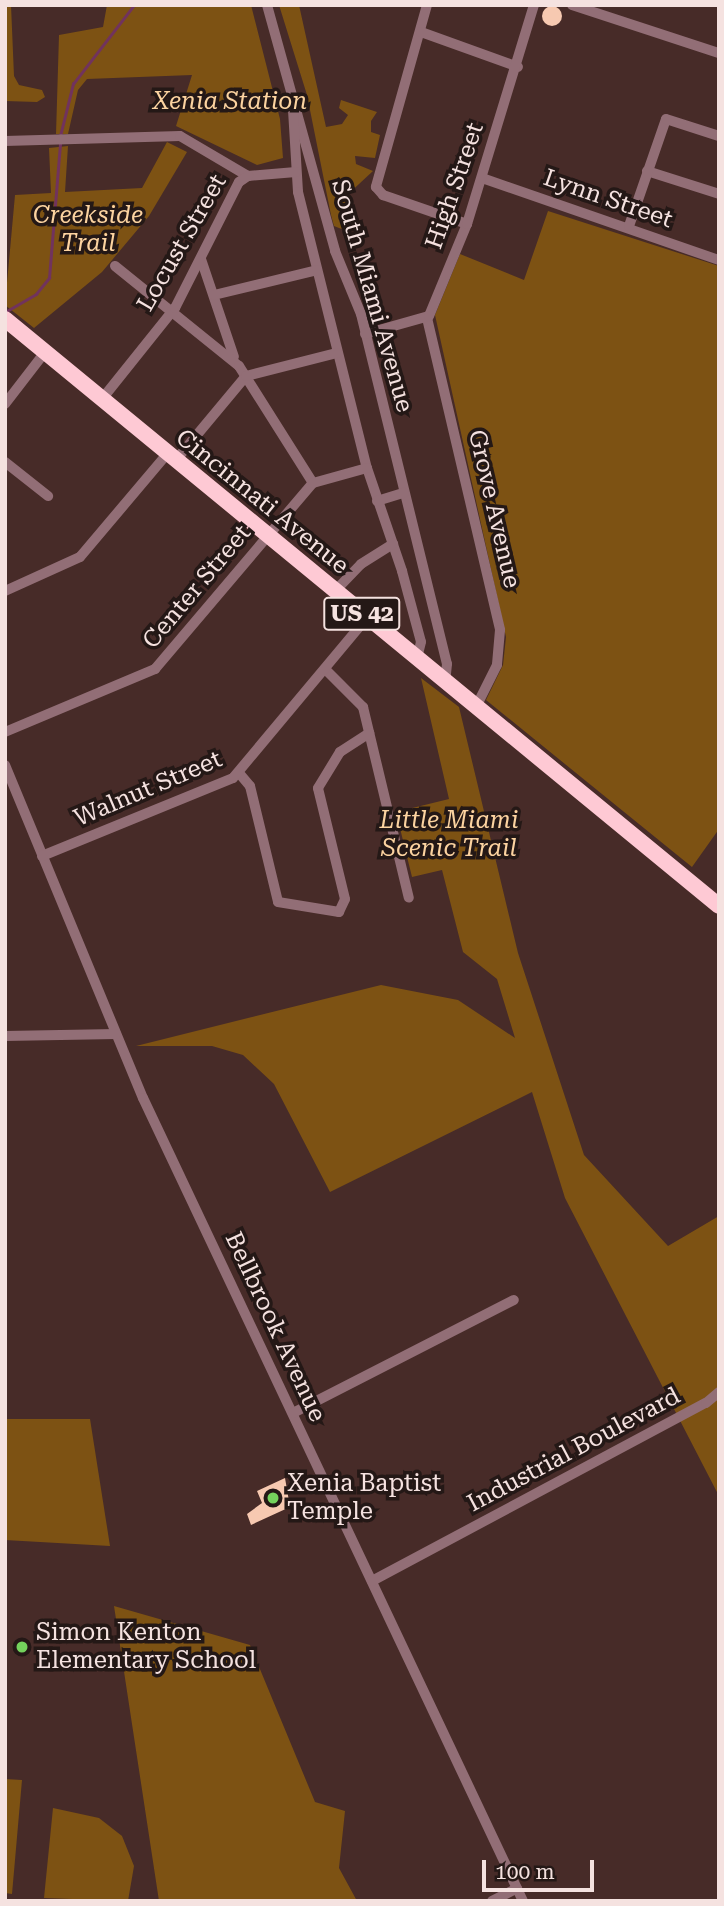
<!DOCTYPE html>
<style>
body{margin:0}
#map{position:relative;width:724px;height:1906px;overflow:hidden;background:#472b28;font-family:"Roboto Serif",serif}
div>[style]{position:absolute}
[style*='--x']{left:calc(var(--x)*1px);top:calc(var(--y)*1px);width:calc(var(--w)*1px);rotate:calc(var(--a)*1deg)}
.green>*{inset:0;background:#7d5213}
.stream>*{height:2.5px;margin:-1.25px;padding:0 1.25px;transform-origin:1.25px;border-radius:1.25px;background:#71335d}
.building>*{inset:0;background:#f7c9b1}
.round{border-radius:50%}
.minor>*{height:10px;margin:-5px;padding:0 5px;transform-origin:5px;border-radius:5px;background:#926e76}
.highway>*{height:16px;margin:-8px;padding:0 8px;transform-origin:8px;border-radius:8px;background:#fec9d4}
.dots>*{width:19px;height:19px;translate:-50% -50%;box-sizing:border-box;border:4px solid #241816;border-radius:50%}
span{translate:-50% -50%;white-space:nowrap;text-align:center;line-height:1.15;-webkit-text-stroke:7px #241816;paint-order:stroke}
.shield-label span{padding:2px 5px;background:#241816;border:2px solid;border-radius:5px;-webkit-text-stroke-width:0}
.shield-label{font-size:23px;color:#f5e2e0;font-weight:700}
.park-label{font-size:24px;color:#fcd3a0;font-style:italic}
.street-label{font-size:24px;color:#f5e2e0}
.poi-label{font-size:24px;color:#f5e2e0}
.left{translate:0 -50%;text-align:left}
.frame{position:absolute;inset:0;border:7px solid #f5e2e0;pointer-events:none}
.scale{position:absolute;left:482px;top:1860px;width:112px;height:32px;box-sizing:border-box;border:4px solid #f5e2e0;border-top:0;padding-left:9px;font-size:21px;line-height:24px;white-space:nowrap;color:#f5e2e0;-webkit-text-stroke:5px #241816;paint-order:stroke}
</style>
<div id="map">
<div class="green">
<div style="clip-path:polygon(5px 5px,11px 5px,14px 76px,19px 85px,42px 90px,45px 97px,37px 102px,5px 101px)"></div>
<div style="clip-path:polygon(107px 5px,251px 5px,280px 119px,283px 158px,257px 165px,176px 126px,192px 75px,87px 79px,78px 90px,68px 134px,56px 134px,59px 35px,103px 27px)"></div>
<div style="clip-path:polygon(279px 5px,299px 5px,326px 127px,342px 124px,348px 115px,339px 108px,341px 100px,377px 112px,371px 121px,371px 132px,380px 135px,375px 158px,355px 156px,356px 164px,373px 171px,345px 197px,348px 222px,344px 230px,334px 226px,331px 215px,307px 95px)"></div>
<div style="clip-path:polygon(167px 142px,187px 152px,149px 216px,102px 272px,34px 328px,5px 305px,15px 195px,51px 193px,49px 148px,68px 146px,65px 192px,142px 188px)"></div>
<div style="clip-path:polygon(548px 211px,719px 266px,719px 829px,692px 867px,486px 700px,503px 665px,506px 637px,435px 315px,460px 254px,524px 280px)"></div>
<div style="clip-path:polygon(421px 678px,459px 707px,518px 953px,584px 1155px,668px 1246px,719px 1216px,719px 1496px,565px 1198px,532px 1092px,330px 1192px,274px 1084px,243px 1055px,212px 1046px,136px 1046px,381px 985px,458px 1000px,515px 1038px,497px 979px,463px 952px,442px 870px,412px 877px,396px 812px,449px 799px)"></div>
<div style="clip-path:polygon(5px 1419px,90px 1419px,110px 1546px,5px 1540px)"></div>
<div style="clip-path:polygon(114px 1606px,250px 1645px,315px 1802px,345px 1811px,339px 1868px,357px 1901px,159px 1901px)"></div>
<div style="clip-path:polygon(5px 1779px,22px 1780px,12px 1894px,5px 1893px)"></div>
<div style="clip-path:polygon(53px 1808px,99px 1818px,122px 1836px,134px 1866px,128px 1901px,44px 1898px)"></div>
</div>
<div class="stream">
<div style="--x:60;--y:136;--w:54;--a:-76"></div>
<div style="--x:73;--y:84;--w:100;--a:-52.3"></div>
<div style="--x:5;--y:312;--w:36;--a:-30"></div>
<div style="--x:36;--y:294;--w:21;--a:-51"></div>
<div style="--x:49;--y:278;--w:135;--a:-85.3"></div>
</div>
<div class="building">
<div class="round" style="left:542px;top:6px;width:20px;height:20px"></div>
<div style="clip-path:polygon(285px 1478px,290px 1507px,251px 1525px,247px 1514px,262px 1503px,257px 1491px)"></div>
</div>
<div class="minor">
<div style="--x:267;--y:5;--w:255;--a:74.5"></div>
<div style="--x:335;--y:251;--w:68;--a:67.6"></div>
<div style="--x:361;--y:314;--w:360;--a:76.2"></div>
<div style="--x:447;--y:664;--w:18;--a:96"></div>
<div style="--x:427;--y:5;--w:189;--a:105.7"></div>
<div style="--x:376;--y:187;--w:11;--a:49"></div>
<div style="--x:383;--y:195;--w:89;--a:19"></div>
<div style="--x:572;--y:5;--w:155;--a:18.1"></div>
<div style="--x:421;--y:32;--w:103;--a:19.8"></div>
<div style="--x:293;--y:110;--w:82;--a:86.5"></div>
<div style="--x:298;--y:192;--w:284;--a:76"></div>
<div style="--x:367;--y:468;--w:109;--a:71.2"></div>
<div style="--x:402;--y:571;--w:73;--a:75"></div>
<div style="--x:421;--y:642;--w:16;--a:104"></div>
<div style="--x:5;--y:141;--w:175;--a:-1.6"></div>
<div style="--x:180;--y:136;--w:79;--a:30.5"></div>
<div style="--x:248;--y:176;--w:48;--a:-4.8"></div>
<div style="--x:647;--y:171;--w:76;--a:17.7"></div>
<div style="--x:482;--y:178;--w:251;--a:19.1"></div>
<div style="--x:629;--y:226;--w:113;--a:-70.9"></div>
<div style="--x:666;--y:119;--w:56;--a:17.8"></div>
<div style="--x:201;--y:259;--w:103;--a:71.4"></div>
<div style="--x:115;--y:266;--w:159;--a:38.9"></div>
<div style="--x:239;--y:366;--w:138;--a:57.7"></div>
<div style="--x:214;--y:295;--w:106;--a:-13.6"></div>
<div style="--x:427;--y:318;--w:320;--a:76.8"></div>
<div style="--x:500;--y:630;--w:35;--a:95"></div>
<div style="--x:497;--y:665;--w:47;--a:116.6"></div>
<div style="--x:365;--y:334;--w:66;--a:-15.7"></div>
<div style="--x:429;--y:316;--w:100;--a:-67.6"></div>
<div style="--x:467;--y:224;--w:229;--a:-73"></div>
<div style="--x:102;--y:399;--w:117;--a:-51.3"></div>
<div style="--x:175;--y:308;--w:141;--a:-63.1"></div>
<div style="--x:239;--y:182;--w:11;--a:-34"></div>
<div style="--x:5;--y:404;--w:66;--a:-52.4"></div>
<div style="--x:176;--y:460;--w:109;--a:-50.2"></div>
<div style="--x:246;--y:376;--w:94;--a:-14.2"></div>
<div style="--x:5;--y:462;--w:55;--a:38.3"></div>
<div style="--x:377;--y:501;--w:28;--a:-17"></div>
<div style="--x:5;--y:591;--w:82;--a:-24.4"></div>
<div style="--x:80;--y:557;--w:135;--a:-49.8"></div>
<div style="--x:335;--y:591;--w:37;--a:-46"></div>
<div style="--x:361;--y:564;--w:38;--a:-32"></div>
<div style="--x:325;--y:669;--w:54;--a:45"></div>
<div style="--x:363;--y:707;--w:196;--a:76.5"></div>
<div style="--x:5;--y:732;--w:163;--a:-22.8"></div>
<div style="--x:155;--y:669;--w:244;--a:-49.7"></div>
<div style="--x:313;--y:483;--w:56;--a:-15.5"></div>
<div style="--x:5;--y:765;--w:360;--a:67.5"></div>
<div style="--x:143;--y:1098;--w:888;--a:64.68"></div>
<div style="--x:239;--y:773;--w:17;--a:50"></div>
<div style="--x:250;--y:786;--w:119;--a:76.4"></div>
<div style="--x:278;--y:902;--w:62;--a:9.3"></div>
<div style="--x:339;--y:912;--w:14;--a:-65"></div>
<div style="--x:345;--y:899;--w:114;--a:-103.7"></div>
<div style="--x:318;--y:788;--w:42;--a:-58.6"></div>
<div style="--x:340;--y:752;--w:35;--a:-33"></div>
<div style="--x:42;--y:856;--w:206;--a:-22.2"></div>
<div style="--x:233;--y:778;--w:209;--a:-50.1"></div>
<div style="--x:5;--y:1036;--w:111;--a:-1"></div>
<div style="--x:293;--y:1413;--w:248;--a:-27.1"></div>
<div style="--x:372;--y:1581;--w:378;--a:-28.1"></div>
<div style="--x:706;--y:1403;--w:17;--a:-40"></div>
<div style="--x:492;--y:1901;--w:28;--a:-27"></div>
</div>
<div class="highway">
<div style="--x:5;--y:319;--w:924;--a:39.42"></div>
</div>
<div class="dots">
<div style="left:273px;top:1498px;background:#74d25c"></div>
<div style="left:22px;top:1647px;background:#74d25c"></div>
</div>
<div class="shield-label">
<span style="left:362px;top:614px">US 42</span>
</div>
<div class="park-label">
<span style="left:230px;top:102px">Xenia Station</span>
<span style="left:88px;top:230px">Creekside<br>Trail</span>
<span style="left:449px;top:835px">Little Miami<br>Scenic Trail</span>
</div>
<div class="street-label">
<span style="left:455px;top:186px;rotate:-71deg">High Street</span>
<span style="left:608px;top:199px;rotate:19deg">Lynn Street</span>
<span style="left:182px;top:243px;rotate:-60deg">Locust Street</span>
<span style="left:372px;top:296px;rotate:74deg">South Miami Avenue</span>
<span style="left:262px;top:502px;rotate:39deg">Cincinnati Avenue</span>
<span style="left:494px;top:509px;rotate:77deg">Grove Avenue</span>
<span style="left:197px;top:587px;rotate:-50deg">Center Street</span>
<span style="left:148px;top:789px;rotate:-23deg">Walnut Street</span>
<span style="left:275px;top:1327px;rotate:65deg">Bellbrook Avenue</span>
<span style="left:574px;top:1450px;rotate:-28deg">Industrial Boulevard</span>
</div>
<div class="poi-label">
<span class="left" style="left:287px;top:1498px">Xenia Baptist<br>Temple</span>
<span class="left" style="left:36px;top:1647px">Simon Kenton<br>Elementary School</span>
</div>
<div class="frame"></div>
<div class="scale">100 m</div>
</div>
